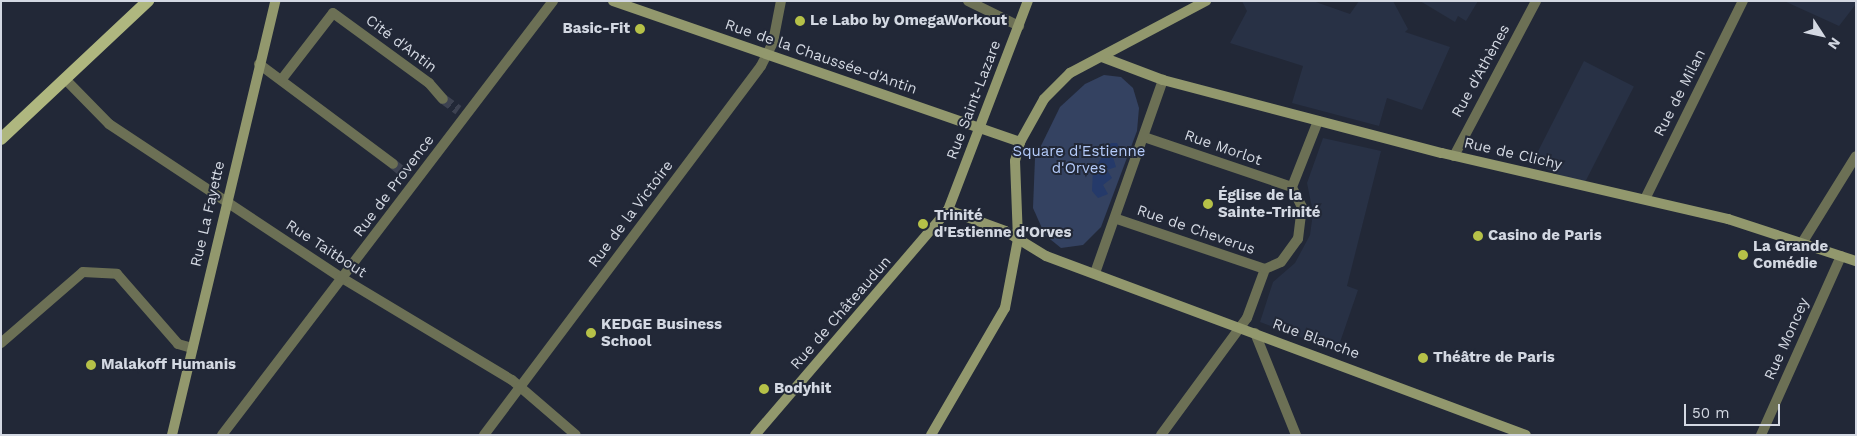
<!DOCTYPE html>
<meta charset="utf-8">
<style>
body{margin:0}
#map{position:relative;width:1857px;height:436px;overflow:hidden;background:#222837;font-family:"Work Sans",sans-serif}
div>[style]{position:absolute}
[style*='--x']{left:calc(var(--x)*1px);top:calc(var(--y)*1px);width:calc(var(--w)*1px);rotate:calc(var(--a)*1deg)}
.built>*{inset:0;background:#283145;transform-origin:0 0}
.green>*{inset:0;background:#344261}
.water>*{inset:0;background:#253a6a}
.street-tunnel>*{height:10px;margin-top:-5px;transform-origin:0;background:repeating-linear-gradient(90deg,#3d4251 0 10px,transparent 0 15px)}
.street>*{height:10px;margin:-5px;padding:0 5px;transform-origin:5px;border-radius:5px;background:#6c7055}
.secondary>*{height:10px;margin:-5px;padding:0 5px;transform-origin:5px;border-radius:5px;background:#92986d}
.primary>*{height:12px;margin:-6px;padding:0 6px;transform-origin:6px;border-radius:6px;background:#afb77f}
.dots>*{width:14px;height:14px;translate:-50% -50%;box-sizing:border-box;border:2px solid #222837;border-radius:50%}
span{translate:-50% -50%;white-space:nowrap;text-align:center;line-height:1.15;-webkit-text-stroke:4px #222837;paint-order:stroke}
.poi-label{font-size:15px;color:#d3d8e2;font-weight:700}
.left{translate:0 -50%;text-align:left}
.right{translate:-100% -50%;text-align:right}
.street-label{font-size:15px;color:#d3d8e2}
.park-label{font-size:15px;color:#b4cbfa}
.frame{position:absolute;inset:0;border:2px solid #d3d8e2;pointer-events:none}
.north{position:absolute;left:1797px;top:10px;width:50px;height:50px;-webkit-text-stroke:4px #222837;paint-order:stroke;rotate:125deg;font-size:14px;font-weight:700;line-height:20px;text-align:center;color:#d3d8e2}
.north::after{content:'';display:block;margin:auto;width:18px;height:22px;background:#d3d8e2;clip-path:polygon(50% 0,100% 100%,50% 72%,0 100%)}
.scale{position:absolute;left:1684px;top:404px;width:96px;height:22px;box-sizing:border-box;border:2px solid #d3d8e2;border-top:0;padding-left:6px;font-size:15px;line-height:18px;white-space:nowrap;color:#d3d8e2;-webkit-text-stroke:4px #222837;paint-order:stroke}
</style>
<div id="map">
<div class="built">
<div style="clip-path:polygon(1242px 1px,1313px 1px,1350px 14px,1359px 1px,1393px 1px,1408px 29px,1405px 32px,1450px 47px,1422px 110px,1387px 98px,1379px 126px,1292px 103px,1303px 66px,1230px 43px,1247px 11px)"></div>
<div style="clip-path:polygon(1420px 1px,1478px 1px,1466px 21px,1458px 16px,1455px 22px)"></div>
<div style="clip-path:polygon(1784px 1px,1856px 1px,1856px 4px,1839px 26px)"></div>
<div style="left:1584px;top:61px;width:56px;height:113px;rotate:27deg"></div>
<div style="clip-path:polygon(1323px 138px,1381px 151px,1347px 286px,1358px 290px,1337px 351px,1260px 322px,1273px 282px,1295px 263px,1310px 235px,1313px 213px,1307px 183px)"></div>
</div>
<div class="green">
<div style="clip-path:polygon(1104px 75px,1121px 77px,1133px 88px,1139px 108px,1137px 131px,1101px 227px,1083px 245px,1061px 248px,1045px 235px,1033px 208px,1035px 158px,1060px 107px,1085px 84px)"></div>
</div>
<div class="water">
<div style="clip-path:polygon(1111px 143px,1117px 143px,1121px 152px,1113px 157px,1116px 167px,1107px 170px,1112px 178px,1103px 185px,1108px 194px,1098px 198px,1092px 191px,1093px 171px)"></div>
</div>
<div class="street-tunnel">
<div style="--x:443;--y:99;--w:19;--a:36"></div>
<div style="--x:393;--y:164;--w:19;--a:39"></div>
</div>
<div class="street">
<div style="--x:968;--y:1;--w:57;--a:26.1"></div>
<div style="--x:259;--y:64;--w:167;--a:36.7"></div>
<div style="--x:65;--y:79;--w:63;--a:45.6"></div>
<div style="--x:109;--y:124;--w:279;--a:33.5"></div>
<div style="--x:342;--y:278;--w:198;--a:31"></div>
<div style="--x:512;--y:380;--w:84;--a:40.7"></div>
<div style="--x:282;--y:79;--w:83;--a:-52.3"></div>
<div style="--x:333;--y:13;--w:119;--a:36.1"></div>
<div style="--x:429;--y:83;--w:21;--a:49"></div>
<div style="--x:1144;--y:137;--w:156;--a:18.7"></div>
<div style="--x:1454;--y:156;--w:175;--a:-62.1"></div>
<div style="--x:1645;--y:199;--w:221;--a:-63.7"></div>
<div style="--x:1117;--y:219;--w:156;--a:18.7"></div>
<div style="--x:1802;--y:243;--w:102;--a:-58.2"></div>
<div style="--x:1095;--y:273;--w:205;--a:-70.6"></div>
<div style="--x:1255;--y:333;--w:110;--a:68.1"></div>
<div style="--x:1;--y:343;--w:108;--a:-40.9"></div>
<div style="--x:83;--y:272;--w:34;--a:3"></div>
<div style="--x:117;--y:274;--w:93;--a:48.9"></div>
<div style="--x:178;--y:344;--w:15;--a:16"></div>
<div style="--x:222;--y:435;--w:546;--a:-52.67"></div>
<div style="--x:484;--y:435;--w:461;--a:-53.1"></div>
<div style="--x:761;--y:66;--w:27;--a:-63"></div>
<div style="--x:773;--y:42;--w:42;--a:-79"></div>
<div style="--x:1161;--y:435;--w:145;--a:-53.7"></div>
<div style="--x:1247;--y:318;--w:52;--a:-69.8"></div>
<div style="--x:1265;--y:269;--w:17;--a:-24"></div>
<div style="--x:1281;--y:262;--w:29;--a:-54"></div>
<div style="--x:1298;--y:239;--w:32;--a:-83"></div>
<div style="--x:1302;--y:207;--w:22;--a:-117"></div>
<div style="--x:1292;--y:187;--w:71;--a:-68.5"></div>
<div style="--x:1761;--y:435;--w:196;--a:-65.9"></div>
</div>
<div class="secondary">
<div style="--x:613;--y:1;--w:431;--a:19.1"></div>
<div style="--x:1102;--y:57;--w:65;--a:20.7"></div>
<div style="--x:1163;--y:80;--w:288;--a:14.7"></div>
<div style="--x:1442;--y:153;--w:294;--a:13"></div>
<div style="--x:1728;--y:219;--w:135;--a:18.2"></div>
<div style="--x:948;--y:210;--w:61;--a:20.2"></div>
<div style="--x:1005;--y:231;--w:48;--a:31.4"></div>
<div style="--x:1046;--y:256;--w:512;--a:20.45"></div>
<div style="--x:172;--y:435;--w:446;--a:-76.6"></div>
<div style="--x:755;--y:435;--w:296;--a:-49.4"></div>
<div style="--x:948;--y:210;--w:224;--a:-69.1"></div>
<div style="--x:931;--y:435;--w:147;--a:-59.8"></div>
<div style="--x:1005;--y:308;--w:70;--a:-79.3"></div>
<div style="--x:1018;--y:239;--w:78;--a:-92.2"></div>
<div style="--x:1015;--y:161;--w:20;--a:-75"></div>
<div style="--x:1020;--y:142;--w:49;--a:-60.8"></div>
<div style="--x:1044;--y:99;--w:37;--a:-45"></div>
<div style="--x:1070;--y:73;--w:154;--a:-27.9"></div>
</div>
<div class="primary">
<div style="--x:1;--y:139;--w:202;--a:-43.2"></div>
</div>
<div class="dots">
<div style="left:800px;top:21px;background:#b6c148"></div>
<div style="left:640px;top:29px;background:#b6c148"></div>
<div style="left:1208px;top:204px;background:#b6c148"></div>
<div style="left:923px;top:224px;background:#b6c148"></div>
<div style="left:1478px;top:236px;background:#b6c148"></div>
<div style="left:1743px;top:255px;background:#b6c148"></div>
<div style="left:591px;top:333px;background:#b6c148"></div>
<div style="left:1423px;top:358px;background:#b6c148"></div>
<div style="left:91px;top:365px;background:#b6c148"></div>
<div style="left:764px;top:389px;background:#b6c148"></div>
</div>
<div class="poi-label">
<span class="left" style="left:810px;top:21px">Le Labo by OmegaWorkout</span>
<span class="right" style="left:630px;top:29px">Basic-Fit</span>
<span class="left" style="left:1218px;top:204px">Église de la<br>Sainte-Trinité</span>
<span class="left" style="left:934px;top:224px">Trinité<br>d'Estienne d'Orves</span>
<span class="left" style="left:1488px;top:236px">Casino de Paris</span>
<span class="left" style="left:1753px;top:255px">La Grande<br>Comédie</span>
<span class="left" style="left:601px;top:333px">KEDGE Business<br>School</span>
<span class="left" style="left:1433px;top:358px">Théâtre de Paris</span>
<span class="left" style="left:101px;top:365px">Malakoff Humanis</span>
<span class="left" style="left:774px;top:389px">Bodyhit</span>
</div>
<div class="street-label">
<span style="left:401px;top:44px;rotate:37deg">Cité d'Antin</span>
<span style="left:821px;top:57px;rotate:19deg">Rue de la Chaussée-d'Antin</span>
<span style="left:1481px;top:71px;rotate:-61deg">Rue d'Athènes</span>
<span style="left:1680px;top:93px;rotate:-63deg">Rue de Milan</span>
<span style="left:974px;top:100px;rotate:-69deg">Rue Saint-Lazare</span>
<span style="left:1223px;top:148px;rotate:19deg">Rue Morlot</span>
<span style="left:1513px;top:154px;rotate:13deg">Rue de Clichy</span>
<span style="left:394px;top:186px;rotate:-53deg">Rue de Provence</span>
<span style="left:208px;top:214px;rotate:-77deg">Rue La Fayette</span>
<span style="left:631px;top:214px;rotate:-53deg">Rue de la Victoire</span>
<span style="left:1196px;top:230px;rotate:19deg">Rue de Cheverus</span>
<span style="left:326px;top:249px;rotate:33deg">Rue Taitbout</span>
<span style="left:841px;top:313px;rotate:-49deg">Rue de Châteaudun</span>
<span style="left:1316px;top:339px;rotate:20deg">Rue Blanche</span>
<span style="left:1787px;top:339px;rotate:-66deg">Rue Moncey</span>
</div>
<div class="park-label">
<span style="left:1079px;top:160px">Square d'Estienne<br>d'Orves</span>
</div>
<div class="frame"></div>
<div class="north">N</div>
<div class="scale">50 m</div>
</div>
